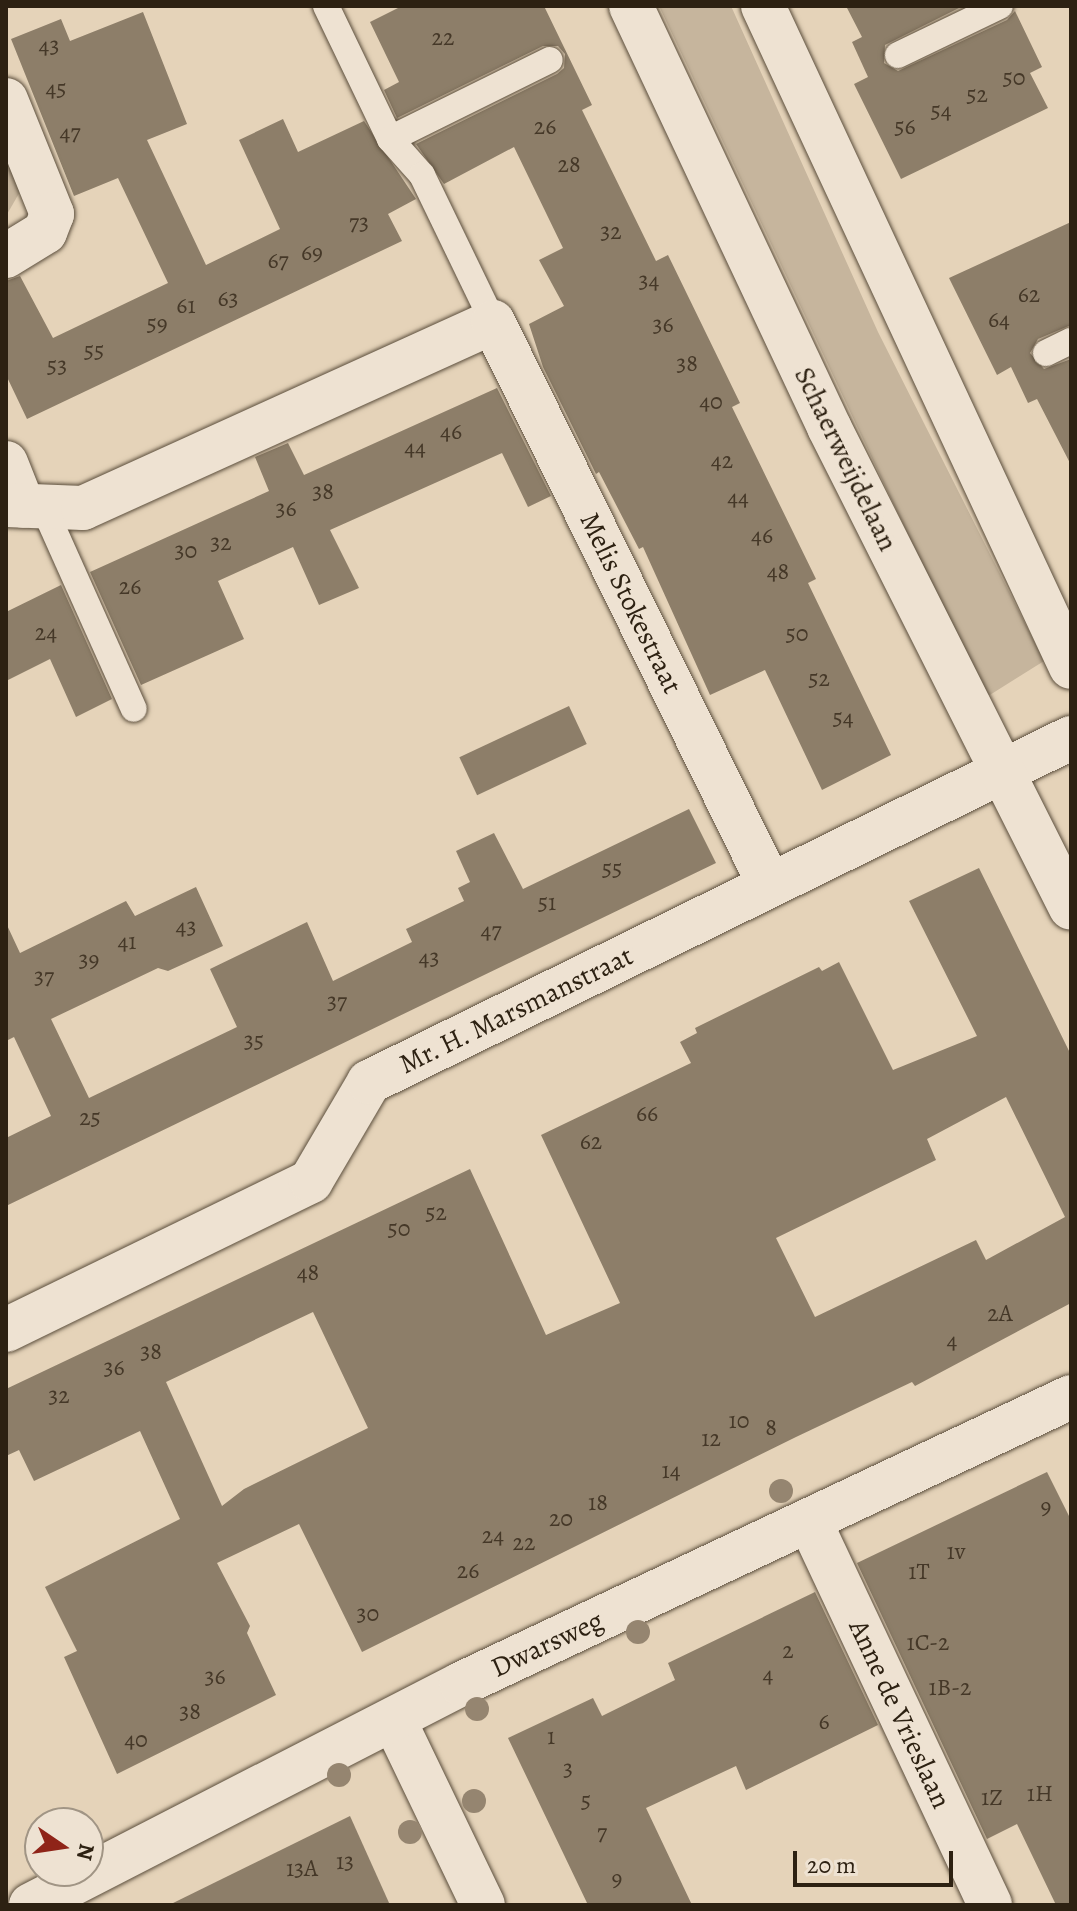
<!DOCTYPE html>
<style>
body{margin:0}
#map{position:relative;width:1077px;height:1911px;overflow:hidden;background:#e5d3b9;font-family:Alegreya,serif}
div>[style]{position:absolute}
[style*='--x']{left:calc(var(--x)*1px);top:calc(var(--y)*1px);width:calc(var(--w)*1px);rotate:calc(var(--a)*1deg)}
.green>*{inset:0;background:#c6b59d}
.building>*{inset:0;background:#8d7e69;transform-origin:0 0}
.roads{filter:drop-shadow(0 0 2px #5b4e3c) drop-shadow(0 0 2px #5b4e3c)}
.service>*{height:26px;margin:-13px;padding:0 13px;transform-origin:13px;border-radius:13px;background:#eee2d2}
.minor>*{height:44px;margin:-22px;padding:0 22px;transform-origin:22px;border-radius:22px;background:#eee2d2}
.tertiary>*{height:44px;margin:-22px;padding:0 22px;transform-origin:22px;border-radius:22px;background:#eee2d2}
.trees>*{width:24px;height:24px;margin:-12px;border-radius:50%;background:#958570}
span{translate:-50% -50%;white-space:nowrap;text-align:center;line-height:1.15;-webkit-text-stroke:8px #eee2d2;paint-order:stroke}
.number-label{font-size:24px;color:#453828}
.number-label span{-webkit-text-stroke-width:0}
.street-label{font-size:28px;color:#2d2112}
.frame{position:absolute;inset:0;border:8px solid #2d2112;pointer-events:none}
.north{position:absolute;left:24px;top:1807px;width:80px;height:80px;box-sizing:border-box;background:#eee2d2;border:2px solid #a19585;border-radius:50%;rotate:103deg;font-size:22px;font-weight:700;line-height:32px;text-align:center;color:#2d2112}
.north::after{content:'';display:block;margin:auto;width:28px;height:36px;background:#8f2418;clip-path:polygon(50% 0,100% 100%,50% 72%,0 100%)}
.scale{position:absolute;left:793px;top:1851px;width:160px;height:36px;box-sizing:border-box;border:4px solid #2d2112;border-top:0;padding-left:10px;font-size:24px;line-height:28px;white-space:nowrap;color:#2d2112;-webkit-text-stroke:6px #eee2d2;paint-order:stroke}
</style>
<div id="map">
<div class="green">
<div style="clip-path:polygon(659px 6px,731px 6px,878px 332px,1044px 661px,985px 698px)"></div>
<div style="clip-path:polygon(6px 148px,21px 190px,6px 216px)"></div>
</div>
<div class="building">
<div style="clip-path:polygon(402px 6px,544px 6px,592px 105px,582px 110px,656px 261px,668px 255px,740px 403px,732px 407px,816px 579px,808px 583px,891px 755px,822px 790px,765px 670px,710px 695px,643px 547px,639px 549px,599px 472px,596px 474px,543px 367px,529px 324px,564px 306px,539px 260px,563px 248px,514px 147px,444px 184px,416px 144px,557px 74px,564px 68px,565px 54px,558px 46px,543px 46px,397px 118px,384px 90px,399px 82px,370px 22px)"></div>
<div style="clip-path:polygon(846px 6px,963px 6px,885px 45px,884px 63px,898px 71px,1007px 20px,1015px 11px,1042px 67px,1030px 73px,1048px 108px,901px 179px,854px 84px,868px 77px,852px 42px,862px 37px)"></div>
<div style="clip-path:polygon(143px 12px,187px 124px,147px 140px,206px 265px,280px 229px,239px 140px,283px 119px,298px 152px,364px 121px,416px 199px,388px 214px,402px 241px,27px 419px,6px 375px,6px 281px,20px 276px,53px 338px,168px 283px,118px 178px,74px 196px,11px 39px,61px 19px,70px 41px)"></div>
<div style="clip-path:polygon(1071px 222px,1071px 325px,1038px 339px,1030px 353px,1044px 369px,1071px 359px,1071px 465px,1037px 399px,1028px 403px,1011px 367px,997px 375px,949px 278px)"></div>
<div style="clip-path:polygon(497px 388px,551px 496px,528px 507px,502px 453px,330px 530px,359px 588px,319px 605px,293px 547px,218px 581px,244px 639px,141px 685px,90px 572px,269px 491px,255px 457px,288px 443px,304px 475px)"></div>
<div style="clip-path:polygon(61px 585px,112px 699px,76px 717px,50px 659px,6px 681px,6px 612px)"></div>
<div style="left:569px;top:706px;width:42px;height:121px;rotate:65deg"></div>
<div style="clip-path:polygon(689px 809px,716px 863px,6px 1206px,6px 1138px,51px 1116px,14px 1037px,6px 1041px,6px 923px,20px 953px,126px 901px,135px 916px,196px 887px,223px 946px,168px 971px,158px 968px,51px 1019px,89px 1098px,237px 1027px,210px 969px,307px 922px,333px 981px,412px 942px,406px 929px,464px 901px,458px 888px,470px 882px,456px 851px,494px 833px,523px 889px)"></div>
<div style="clip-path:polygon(evenodd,979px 868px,1071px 1055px,1071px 1303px,915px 1386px,912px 1382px,796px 1437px,362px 1652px,299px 1524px,217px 1563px,250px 1626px,247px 1633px,276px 1695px,117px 1774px,64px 1657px,77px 1651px,45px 1587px,180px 1519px,140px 1431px,34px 1481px,19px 1450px,6px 1456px,6px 1389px,470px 1169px,546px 1335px,620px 1303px,541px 1135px,691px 1063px,680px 1042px,697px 1033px,695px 1028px,819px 967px,822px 971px,839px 962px,893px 1070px,977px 1036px,909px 901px,979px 868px,1006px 1097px,1065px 1217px,986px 1260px,976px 1240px,815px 1317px,776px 1238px,936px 1160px,927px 1139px,1006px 1097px,979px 868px,313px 1312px,368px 1428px,244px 1489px,222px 1506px,166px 1382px,313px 1312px)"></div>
<div style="clip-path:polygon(1047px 1472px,1071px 1520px,1071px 1905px,1056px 1905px,1017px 1824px,987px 1839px,857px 1563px)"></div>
<div style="clip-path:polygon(815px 1592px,878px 1725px,746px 1790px,736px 1766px,646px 1808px,692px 1905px,588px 1905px,508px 1738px,593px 1698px,602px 1716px,675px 1680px,668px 1663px)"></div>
<div style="clip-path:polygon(350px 1816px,390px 1905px,169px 1905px)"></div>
</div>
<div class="roads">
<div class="service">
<div style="--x:326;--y:6;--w:148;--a:64.3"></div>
<div style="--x:390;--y:139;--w:48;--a:48.4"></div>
<div style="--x:422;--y:175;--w:163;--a:64.2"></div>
<div style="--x:898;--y:55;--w:113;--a:-25.7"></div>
<div style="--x:390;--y:139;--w:178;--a:-26.3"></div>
<div style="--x:1046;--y:353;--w:28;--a:-26"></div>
<div style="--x:43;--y:506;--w:222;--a:65.9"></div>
</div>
<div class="minor">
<div style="--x:6;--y:100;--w:123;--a:68"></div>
<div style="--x:52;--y:214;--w:19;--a:111"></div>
<div style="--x:45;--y:232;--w:46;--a:148.4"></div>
<div style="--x:6;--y:463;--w:46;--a:68.4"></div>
<div style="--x:6;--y:505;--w:77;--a:2.2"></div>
<div style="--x:83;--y:508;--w:450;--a:-24.4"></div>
<div style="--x:493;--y:322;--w:626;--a:63.84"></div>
<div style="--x:6;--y:1330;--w:339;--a:-26"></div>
<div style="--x:311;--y:1181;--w:115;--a:-59.6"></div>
<div style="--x:369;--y:1082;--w:782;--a:-26.11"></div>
<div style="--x:810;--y:1522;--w:423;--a:64.8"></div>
<div style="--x:394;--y:1720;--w:205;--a:64.3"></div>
<div style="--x:31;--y:1905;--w:483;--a:-27.2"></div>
<div style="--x:461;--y:1684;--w:674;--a:-25.2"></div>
</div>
<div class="tertiary">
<div style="--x:631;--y:6;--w:465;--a:64.8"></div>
<div style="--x:829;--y:427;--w:538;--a:63.29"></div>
<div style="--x:763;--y:6;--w:729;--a:65.02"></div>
</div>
</div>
<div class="trees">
<div style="left:781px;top:1491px"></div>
<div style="left:638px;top:1632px"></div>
<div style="left:477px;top:1709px"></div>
<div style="left:339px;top:1775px"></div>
<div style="left:474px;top:1801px"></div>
<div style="left:410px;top:1832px"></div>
</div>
<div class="number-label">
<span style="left:443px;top:38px">22</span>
<span style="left:49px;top:46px">43</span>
<span style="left:1014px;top:78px">50</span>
<span style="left:56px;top:89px">45</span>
<span style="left:977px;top:95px">52</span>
<span style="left:941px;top:111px">54</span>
<span style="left:545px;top:127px">26</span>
<span style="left:905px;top:127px">56</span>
<span style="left:70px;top:133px">47</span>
<span style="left:569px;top:165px">28</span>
<span style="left:359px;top:223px">73</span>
<span style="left:611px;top:232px">32</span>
<span style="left:312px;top:253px">69</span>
<span style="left:278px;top:261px">67</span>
<span style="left:649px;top:281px">34</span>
<span style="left:1029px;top:295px">62</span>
<span style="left:228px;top:299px">63</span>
<span style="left:186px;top:306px">61</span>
<span style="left:999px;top:320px">64</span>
<span style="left:157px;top:324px">59</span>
<span style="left:663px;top:325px">36</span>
<span style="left:94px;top:351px">55</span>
<span style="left:687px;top:364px">38</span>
<span style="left:57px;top:366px">53</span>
<span style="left:711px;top:402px">40</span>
<span style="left:451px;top:432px">46</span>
<span style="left:415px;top:448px">44</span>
<span style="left:722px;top:461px">42</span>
<span style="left:323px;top:492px">38</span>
<span style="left:738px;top:498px">44</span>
<span style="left:286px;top:509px">36</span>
<span style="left:762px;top:536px">46</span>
<span style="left:221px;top:543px">32</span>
<span style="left:186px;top:551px">30</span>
<span style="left:778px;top:572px">48</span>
<span style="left:130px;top:587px">26</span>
<span style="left:46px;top:633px">24</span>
<span style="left:797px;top:634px">50</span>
<span style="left:819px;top:679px">52</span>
<span style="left:843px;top:718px">54</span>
<span style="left:612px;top:869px">55</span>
<span style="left:547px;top:903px">51</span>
<span style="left:186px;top:927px">43</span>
<span style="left:491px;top:931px">47</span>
<span style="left:127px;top:942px">41</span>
<span style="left:429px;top:958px">43</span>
<span style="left:89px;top:960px">39</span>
<span style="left:44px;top:977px">37</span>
<span style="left:337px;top:1002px">37</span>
<span style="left:254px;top:1041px">35</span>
<span style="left:647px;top:1114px">66</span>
<span style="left:90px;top:1118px">25</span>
<span style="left:591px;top:1142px">62</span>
<span style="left:436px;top:1213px">52</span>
<span style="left:399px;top:1229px">50</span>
<span style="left:308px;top:1273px">48</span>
<span style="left:1000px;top:1314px">2A</span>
<span style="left:952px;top:1341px">4</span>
<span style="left:151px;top:1352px">38</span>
<span style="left:114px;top:1368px">36</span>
<span style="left:59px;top:1396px">32</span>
<span style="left:739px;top:1421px">10</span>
<span style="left:771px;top:1428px">8</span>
<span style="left:711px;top:1439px">12</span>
<span style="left:671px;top:1471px">14</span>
<span style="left:598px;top:1503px">18</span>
<span style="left:1046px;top:1507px">9</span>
<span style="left:561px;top:1519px">20</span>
<span style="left:493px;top:1536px">24</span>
<span style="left:524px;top:1543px">22</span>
<span style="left:956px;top:1552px">1v</span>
<span style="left:468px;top:1571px">26</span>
<span style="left:919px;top:1572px">1T</span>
<span style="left:368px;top:1614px">30</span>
<span style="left:928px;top:1643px">1C-2</span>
<span style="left:788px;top:1651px">2</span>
<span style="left:768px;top:1675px">4</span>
<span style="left:215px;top:1677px">36</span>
<span style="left:950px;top:1688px">1B-2</span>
<span style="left:190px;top:1712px">38</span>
<span style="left:824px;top:1722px">6</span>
<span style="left:551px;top:1737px">1</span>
<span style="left:136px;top:1740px">40</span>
<span style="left:568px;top:1769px">3</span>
<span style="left:1040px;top:1794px">1H</span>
<span style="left:992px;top:1798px">1Z</span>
<span style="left:586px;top:1801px">5</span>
<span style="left:602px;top:1833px">7</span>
<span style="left:345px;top:1862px">13</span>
<span style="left:302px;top:1869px">13A</span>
<span style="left:617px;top:1879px">9</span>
</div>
<div class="street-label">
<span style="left:846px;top:459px;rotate:64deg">Schaerweijdelaan</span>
<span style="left:631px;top:603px;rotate:64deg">Melis Stokestraat</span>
<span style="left:516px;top:1010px;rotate:-26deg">Mr. H. Marsmanstraat</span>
<span style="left:547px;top:1644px;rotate:-25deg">Dwarsweg</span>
<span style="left:900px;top:1714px;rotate:65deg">Anne de Vrieslaan</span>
</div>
<div class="frame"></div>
<div class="north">N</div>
<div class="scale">20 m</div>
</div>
